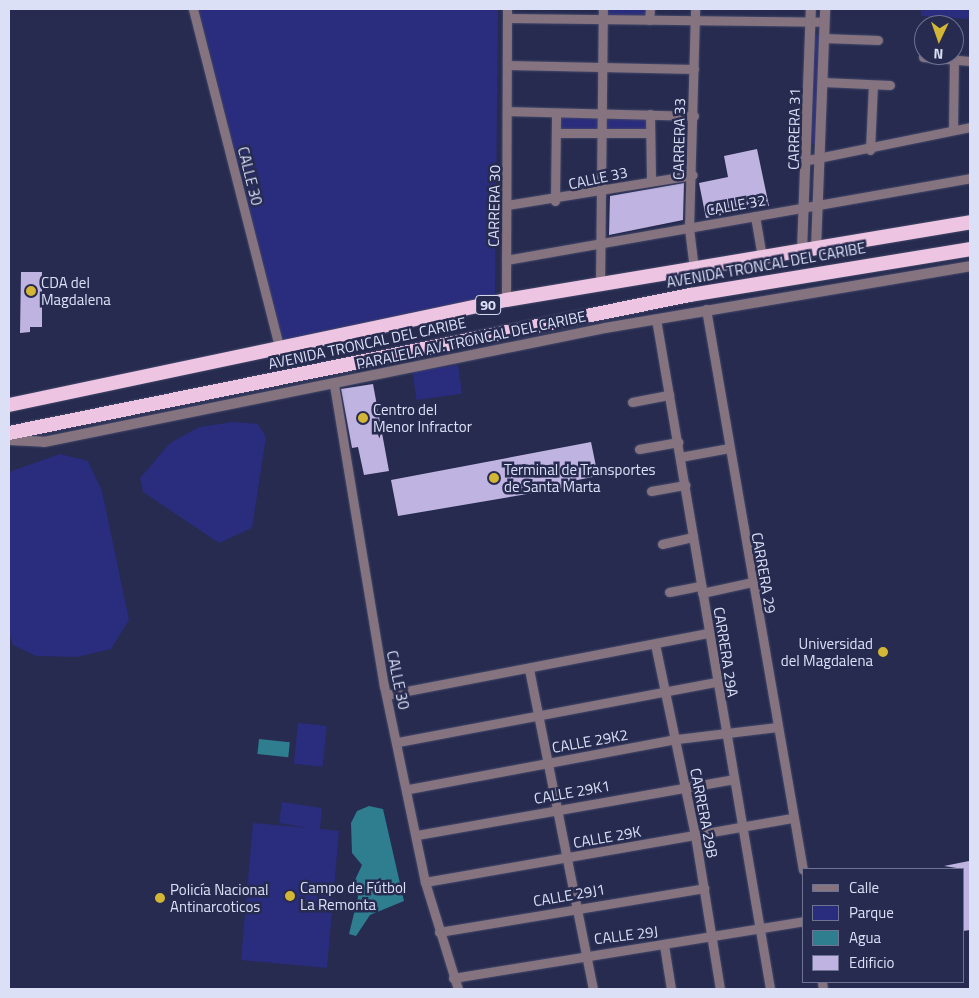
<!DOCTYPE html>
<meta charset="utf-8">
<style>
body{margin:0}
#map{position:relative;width:979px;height:998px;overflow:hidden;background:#262b4f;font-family:"Titillium Web",sans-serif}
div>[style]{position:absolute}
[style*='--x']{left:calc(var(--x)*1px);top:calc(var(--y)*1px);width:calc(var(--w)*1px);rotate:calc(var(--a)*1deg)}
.green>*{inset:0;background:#2a2c7d;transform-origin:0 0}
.water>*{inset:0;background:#2e7e90;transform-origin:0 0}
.building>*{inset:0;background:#bfb4e1}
.roads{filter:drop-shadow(0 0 1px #43486a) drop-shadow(0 0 1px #43486a)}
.minor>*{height:9px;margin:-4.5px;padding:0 4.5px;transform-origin:4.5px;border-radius:4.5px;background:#857380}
.tertiary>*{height:10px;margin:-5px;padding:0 5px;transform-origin:5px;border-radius:5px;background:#857380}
.trunk>*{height:14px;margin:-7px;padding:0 7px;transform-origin:7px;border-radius:7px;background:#edc4e2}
.dots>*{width:14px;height:14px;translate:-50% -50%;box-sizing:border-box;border:2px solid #262b4f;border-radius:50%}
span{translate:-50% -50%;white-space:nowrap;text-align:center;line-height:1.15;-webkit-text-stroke:5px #262b4f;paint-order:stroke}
.shield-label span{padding:1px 4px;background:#262b4f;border:1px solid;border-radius:4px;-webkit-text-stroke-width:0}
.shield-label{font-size:14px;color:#dbe0f7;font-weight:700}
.street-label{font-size:15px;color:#dbe0f7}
.poi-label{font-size:15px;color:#dbe0f7}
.left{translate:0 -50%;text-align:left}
.right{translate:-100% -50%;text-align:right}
.frame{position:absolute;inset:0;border:10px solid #dbe0f7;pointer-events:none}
.legend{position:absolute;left:802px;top:868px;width:162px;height:115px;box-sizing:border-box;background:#262b4f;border:1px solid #6e7392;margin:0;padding:6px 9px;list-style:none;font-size:15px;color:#dbe0f7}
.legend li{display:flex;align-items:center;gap:10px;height:25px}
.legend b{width:25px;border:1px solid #6e7392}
.north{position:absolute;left:914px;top:15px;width:50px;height:50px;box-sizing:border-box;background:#262b4f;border:1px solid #6e7392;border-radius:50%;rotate:183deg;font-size:14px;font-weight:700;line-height:20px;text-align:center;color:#dbe0f7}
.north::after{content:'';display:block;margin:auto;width:18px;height:22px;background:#d3b635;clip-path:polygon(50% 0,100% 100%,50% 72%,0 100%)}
</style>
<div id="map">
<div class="green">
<div style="clip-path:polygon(199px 9px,498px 9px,495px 295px,283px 342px)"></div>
<div style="left:608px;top:9px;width:39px;height:7px"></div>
<div style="clip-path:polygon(921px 9px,970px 9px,970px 19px,921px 16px)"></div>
<div style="clip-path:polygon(821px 34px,819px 144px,811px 144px,815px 35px)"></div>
<div style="left:560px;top:116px;width:40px;height:13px;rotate:3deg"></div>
<div style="left:607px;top:116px;width:41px;height:16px;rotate:1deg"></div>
<div style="left:458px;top:365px;width:29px;height:46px;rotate:82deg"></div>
<div style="clip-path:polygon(233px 422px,258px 424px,266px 437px,252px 528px,219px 543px,143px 492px,140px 478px,170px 443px,199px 427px)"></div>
<div style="clip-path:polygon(60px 454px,88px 461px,102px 491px,129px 620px,111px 649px,77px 657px,36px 656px,13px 645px,9px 633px,9px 472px)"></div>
<div style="left:298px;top:723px;width:29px;height:41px;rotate:6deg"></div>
<div style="clip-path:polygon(282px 802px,322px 808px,320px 829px,339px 831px,327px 968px,241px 960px,253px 823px,309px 828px,279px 823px)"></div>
</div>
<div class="water">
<div style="left:259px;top:739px;width:31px;height:15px;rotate:6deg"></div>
<div style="clip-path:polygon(369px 806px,383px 809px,404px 901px,370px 915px,356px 936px,349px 934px,358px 897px,355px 880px,362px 865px,352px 853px,351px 823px,357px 811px)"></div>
</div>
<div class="building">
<div style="clip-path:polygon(757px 149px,769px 206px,706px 218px,699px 183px,728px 177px,724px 156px)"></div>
<div style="clip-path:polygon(684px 183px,683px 220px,609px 235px,610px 196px)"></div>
<div style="clip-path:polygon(21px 272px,42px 272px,42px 327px,30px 327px,30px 332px,20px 333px)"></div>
<div style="clip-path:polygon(373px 384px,389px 471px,364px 475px,358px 447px,352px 448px,341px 389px)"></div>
<div style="clip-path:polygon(591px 442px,598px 476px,562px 483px,563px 488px,398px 516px,391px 480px)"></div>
<div style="clip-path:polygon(969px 861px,970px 930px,963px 931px,963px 869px,944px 866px)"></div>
</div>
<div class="roads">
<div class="minor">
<div style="--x:193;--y:9;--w:353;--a:75.7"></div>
<div style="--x:508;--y:18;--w:316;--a:0.7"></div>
<div style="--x:649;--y:20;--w:11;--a:-85"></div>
<div style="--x:823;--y:38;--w:55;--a:2.1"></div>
<div style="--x:923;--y:57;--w:47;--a:4.9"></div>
<div style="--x:508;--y:65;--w:186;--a:1.2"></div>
<div style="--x:823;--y:82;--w:67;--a:2.6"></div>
<div style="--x:509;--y:111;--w:185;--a:1.5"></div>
<div style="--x:650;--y:114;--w:67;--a:89.1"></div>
<div style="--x:953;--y:130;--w:70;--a:-89.2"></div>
<div style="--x:557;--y:133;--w:93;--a:0"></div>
<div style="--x:870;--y:150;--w:65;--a:-87.4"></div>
<div style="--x:808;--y:160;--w:165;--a:-11.5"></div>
<div style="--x:555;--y:201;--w:87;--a:-89.3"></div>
<div style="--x:507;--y:205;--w:188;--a:-9.2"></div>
<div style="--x:755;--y:216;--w:42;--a:80.3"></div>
<div style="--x:506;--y:260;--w:471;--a:-10"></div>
<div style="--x:694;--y:269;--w:41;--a:-97"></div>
<div style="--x:689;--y:228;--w:219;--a:-88.4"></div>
<div style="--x:600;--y:285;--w:276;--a:-89.4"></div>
<div style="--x:506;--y:300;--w:291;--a:-89.8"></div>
<div style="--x:706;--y:309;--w:569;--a:80.19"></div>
<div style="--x:656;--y:319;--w:680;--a:80.34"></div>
<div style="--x:334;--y:385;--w:305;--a:80.6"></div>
<div style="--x:384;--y:686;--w:200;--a:78.2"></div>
<div style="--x:425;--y:882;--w:112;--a:72.9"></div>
<div style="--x:632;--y:402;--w:38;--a:-11"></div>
<div style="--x:639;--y:449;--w:40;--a:-10"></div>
<div style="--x:680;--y:457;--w:50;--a:-10.4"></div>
<div style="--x:651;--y:491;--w:35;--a:-10"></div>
<div style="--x:662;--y:544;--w:32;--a:-13"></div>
<div style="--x:669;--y:592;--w:33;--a:-11"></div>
<div style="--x:702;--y:593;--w:51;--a:-12.4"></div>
<div style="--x:655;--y:644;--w:195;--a:78.2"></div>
<div style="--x:695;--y:835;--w:156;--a:80.8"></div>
<div style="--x:529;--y:669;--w:326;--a:78.7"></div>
<div style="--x:386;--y:695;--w:329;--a:-10.9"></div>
<div style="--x:398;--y:742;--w:324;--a:-10.7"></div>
<div style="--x:409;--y:789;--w:273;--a:-10.6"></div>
<div style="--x:677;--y:739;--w:101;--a:-6.8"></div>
<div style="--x:417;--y:835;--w:321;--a:-10"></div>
<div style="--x:425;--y:882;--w:374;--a:-9.9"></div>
<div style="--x:439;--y:932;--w:269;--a:-9.4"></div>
<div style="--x:664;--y:945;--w:45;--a:81"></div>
<div style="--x:453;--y:978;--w:355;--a:-9.2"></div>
<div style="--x:822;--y:982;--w:7;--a:82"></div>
</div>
<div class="tertiary">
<div style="--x:816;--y:248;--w:239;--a:-87.8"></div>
<div style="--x:802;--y:251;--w:242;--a:-87.9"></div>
<div style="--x:9;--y:440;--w:35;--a:3"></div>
<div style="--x:44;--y:442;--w:572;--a:-11.49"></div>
<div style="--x:605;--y:328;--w:370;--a:-9.6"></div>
</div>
<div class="trunk">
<div style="--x:9;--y:405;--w:508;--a:-11.93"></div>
<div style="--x:506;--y:300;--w:471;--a:-9.5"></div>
<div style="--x:9;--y:433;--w:695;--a:-11.46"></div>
<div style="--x:690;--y:295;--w:284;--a:-9.3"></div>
</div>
</div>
<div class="dots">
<div style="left:31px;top:291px;background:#d3b635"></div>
<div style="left:363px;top:418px;background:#d3b635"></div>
<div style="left:494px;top:478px;background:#d3b635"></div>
<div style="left:883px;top:652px;background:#d3b635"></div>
<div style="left:290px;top:896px;background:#d3b635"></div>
<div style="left:160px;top:898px;background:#d3b635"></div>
</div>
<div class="shield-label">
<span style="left:488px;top:305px">90</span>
</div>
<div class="street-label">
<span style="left:794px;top:129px;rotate:-89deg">CARRERA 31</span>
<span style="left:679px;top:139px;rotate:-89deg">CARRERA 33</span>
<span style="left:250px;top:176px;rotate:76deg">CALLE 30</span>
<span style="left:598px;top:178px;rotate:-12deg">CALLE 33</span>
<span style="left:736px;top:205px;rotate:-10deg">CALLE 32</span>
<span style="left:494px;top:206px;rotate:-89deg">CARRERA 30</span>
<span style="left:766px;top:265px;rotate:-10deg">AVENIDA TRONCAL DEL CARIBE</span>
<span style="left:471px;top:340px;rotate:-12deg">PARALELA AV. TRONCAL DEL CARIBE</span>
<span style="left:367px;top:343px;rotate:-12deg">AVENIDA TRONCAL DEL CARIBE</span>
<span style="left:764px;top:573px;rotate:80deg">CARRERA 29</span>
<span style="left:726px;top:652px;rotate:81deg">CARRERA 29A</span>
<span style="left:398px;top:680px;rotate:78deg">CALLE 30</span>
<span style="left:590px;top:741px;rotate:-10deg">CALLE 29K2</span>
<span style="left:572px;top:792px;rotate:-10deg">CALLE 29K1</span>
<span style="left:704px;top:813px;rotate:79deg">CARRERA 29B</span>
<span style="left:607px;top:837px;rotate:-10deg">CALLE 29K</span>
<span style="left:569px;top:895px;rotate:-10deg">CALLE 29J1</span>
<span style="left:626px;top:935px;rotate:-7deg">CALLE 29J</span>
</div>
<div class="poi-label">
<span class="left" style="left:41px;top:291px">CDA del<br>Magdalena</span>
<span class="left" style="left:373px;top:418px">Centro del<br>Menor Infractor</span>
<span class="left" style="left:504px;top:478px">Terminal de Transportes<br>de Santa Marta</span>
<span class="right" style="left:873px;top:652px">Universidad<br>del Magdalena</span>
<span class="left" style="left:300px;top:896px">Campo de Fútbol<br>La Remonta</span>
<span class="left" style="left:170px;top:898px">Policía Nacional<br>Antinarcoticos</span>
</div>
<div class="frame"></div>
<ul class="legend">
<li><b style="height:6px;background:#857380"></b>Calle</li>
<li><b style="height:14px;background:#2a2c7d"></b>Parque</li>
<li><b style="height:14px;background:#2e7e90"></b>Agua</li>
<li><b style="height:14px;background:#bfb4e1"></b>Edificio</li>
</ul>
<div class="north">N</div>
</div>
